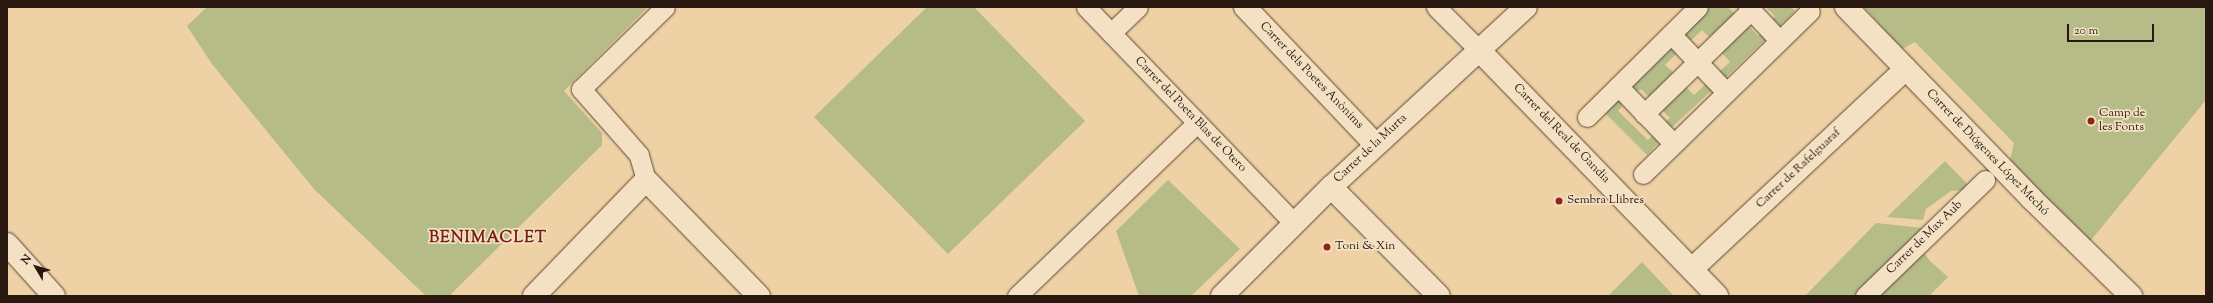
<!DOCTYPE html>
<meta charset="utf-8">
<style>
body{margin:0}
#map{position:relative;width:2213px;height:303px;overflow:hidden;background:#eed1a4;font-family:"Sorts Mill Goudy",serif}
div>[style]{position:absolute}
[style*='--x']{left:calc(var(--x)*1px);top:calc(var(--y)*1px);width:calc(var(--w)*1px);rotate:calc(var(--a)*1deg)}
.green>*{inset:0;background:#b5bc88}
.roads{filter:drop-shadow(0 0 1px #5a4635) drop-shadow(0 0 1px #5a4635)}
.pedestrian>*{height:19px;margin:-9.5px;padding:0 9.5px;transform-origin:9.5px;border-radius:9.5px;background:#f4e1c4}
.minor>*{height:22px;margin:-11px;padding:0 11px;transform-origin:11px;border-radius:11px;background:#f4e1c4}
.dots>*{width:11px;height:11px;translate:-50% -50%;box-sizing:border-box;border:2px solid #f4e1c4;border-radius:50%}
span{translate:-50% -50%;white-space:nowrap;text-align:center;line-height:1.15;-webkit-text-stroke:3.5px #f4e1c4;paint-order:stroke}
.street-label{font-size:12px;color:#291810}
.poi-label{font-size:12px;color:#291810}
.left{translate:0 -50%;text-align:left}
.district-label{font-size:16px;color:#7a1f14;font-weight:700;letter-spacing:1px}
.frame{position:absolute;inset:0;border:8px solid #291810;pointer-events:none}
.north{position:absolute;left:16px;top:247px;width:40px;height:40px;-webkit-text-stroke:3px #f4e1c4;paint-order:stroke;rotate:308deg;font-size:11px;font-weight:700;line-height:16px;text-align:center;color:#291810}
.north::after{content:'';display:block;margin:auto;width:14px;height:18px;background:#291810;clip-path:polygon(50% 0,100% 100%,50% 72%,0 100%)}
.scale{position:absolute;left:2067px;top:24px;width:87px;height:18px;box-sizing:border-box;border:2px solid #291810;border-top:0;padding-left:5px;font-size:12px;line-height:14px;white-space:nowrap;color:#291810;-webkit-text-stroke:3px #f4e1c4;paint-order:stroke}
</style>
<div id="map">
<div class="green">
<div style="clip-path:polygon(207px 7px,648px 7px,564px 91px,602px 133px,602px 145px,449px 296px,426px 296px,314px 189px,212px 64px,187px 26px)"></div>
<div style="clip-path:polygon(927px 7px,974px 7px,1085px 121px,948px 254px,814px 117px)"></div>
<div style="clip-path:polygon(1711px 7px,1728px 7px,1735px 14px,1709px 37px,1702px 30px,1688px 43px,1681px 34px)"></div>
<div style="clip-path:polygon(1766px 7px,1791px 7px,1795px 11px,1776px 30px,1769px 23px,1775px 16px)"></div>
<div style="clip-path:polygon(1864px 7px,2206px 7px,2206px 100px,2087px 245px,2010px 160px,2014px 143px,1915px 42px,1902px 49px)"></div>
<div style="clip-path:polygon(1749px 26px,1758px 36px,1763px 31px,1769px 36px,1723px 80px,1717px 74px,1730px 62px,1721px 52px)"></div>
<div style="clip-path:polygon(1672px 45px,1678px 52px,1665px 65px,1673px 72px,1649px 97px,1641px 89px,1636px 93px,1630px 88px)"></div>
<div style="clip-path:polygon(1708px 82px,1714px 88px,1669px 130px,1663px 124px,1670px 118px,1661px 109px,1685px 86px,1694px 95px)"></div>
<div style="clip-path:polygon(1620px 97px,1626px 102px,1618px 111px,1648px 140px,1655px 133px,1661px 140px,1647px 155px,1604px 112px)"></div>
<div style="clip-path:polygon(1945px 161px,1973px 190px,1951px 191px,1926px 209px,1923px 220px,1887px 217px)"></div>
<div style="clip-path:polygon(1168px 180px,1240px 249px,1191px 296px,1139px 296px,1116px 231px)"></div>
<div style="clip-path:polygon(1876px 223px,1922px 228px,1922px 250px,1930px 261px,1948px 277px,1929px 296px,1805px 296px)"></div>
<div style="clip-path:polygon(1642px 262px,1674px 296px,1608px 296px)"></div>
</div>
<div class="roads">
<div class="pedestrian">
<div style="--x:1086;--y:7;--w:300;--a:46.1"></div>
<div style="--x:1436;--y:7;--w:61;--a:45"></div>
<div style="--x:1748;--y:7;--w:45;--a:46.8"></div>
<div style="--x:1111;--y:33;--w:37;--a:-44"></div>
<div style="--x:1671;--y:34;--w:80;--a:46.5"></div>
<div style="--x:1618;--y:86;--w:79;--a:46"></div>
<div style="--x:1644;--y:114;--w:149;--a:-44.2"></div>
<div style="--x:1587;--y:117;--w:156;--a:-44.7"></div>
<div style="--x:1643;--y:174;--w:233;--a:-44.3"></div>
<div style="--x:646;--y:180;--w:26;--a:-106"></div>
<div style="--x:639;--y:155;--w:88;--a:-131.3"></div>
<div style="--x:581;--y:89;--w:117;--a:-44.3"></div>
<div style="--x:1017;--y:296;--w:250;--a:-43.9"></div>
<div style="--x:1865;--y:296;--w:167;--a:-44"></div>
</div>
<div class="minor">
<div style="--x:1245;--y:7;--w:190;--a:46.5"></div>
<div style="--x:1846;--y:7;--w:267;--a:45.9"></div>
<div style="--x:2032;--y:199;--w:139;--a:44.4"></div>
<div style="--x:1479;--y:50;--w:342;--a:45.9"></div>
<div style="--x:1331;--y:187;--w:153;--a:45.3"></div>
<div style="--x:7;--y:244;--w:70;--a:47.9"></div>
<div style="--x:1692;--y:269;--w:293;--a:-43.1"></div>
<div style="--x:534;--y:296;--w:161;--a:-46"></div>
<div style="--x:646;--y:180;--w:162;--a:45.8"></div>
<div style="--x:1222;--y:296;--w:154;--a:-45"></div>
<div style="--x:1331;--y:187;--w:265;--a:-42.7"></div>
</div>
</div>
<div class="dots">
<div style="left:2091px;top:121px;background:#8f2418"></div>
<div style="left:1559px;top:201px;background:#8f2418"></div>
<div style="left:1327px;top:247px;background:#8f2418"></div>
</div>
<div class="street-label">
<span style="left:1311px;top:76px;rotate:46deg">Carrer dels Poetes Anònims</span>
<span style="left:1190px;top:115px;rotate:46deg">Carrer del Poeta Blas de Otero</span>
<span style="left:1561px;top:134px;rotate:46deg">Carrer del Real de Gandia</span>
<span style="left:1371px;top:149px;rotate:-43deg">Carrer de la Murta</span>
<span style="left:1987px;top:153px;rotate:46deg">Carrer de Diógenes López Mechó</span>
<span style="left:1799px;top:169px;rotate:-43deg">Carrer de Rafelguaraf</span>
<span style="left:1925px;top:238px;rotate:-44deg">Carrer de Max Aub</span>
</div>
<div class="poi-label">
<span class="left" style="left:2099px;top:121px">Camp de<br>les Fonts</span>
<span class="left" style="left:1567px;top:201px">Sembra Llibres</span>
<span class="left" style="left:1335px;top:247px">Toni &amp; Xin</span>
</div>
<div class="district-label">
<span style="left:488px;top:239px">BENIMACLET</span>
</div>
<div class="frame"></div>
<div class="north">N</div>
<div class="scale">20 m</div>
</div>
